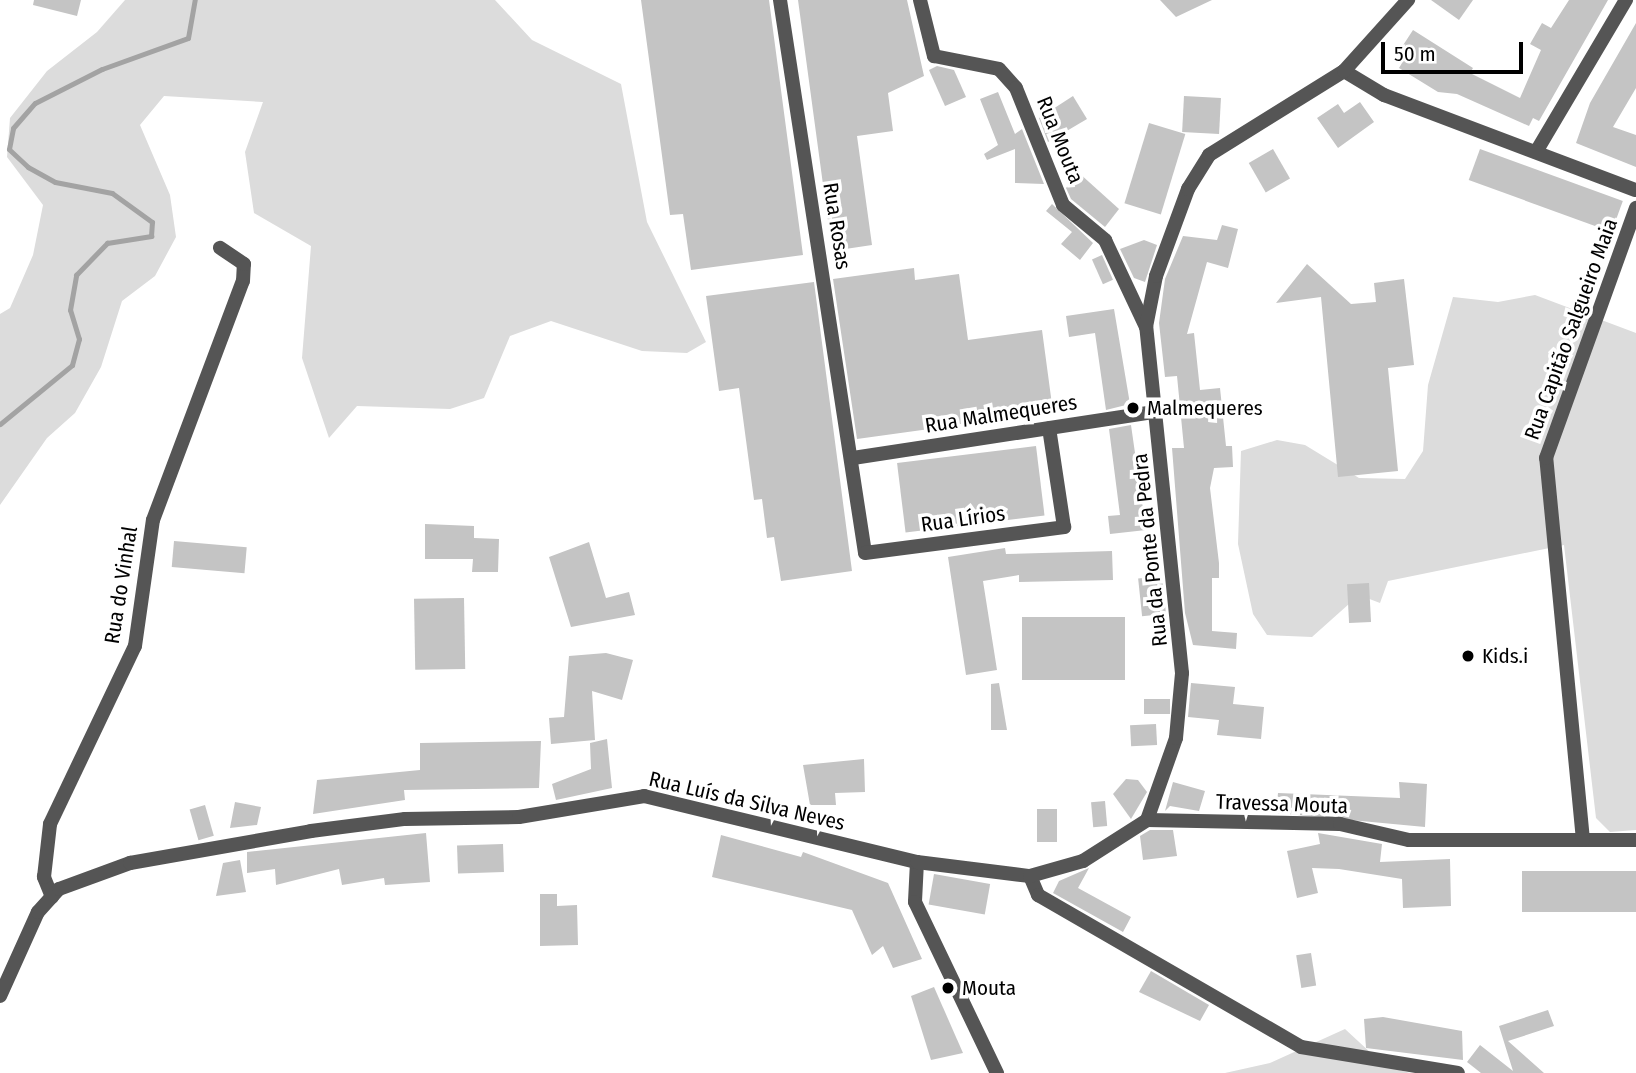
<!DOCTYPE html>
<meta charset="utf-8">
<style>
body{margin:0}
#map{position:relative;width:1636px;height:1073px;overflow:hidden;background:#fff;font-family:"Fira Sans Condensed",sans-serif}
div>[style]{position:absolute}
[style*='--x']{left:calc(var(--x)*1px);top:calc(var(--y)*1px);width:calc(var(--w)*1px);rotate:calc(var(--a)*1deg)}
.green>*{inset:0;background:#dcdcdc}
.stream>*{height:5px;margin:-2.5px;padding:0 2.5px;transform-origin:2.5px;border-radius:2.5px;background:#a3a3a3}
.building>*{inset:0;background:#c4c4c4;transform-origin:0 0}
.minor>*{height:14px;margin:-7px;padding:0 7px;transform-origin:7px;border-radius:7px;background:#555}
.tertiary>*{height:14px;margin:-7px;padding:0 7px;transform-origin:7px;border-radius:7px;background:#555}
.dots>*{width:19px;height:19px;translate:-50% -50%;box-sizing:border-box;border:4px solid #fff;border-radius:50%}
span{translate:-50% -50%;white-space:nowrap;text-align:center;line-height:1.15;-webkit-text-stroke:7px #fff;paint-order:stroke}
.street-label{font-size:21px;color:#000}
.poi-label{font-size:21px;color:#000}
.left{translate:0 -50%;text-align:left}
.scale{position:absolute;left:1381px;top:42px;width:142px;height:32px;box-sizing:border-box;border:4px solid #000;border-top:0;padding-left:9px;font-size:21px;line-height:24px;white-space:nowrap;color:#000;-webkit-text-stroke:5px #fff;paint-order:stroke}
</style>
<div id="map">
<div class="green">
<div style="clip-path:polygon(125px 0,495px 0,532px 40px,621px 84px,647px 222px,706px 342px,687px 353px,642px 351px,551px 321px,510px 336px,484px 398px,450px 409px,357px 406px,329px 438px,302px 358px,311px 246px,254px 213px,245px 152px,263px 102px,164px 96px,140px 125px,170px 195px,176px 237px,155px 276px,122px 301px,101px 367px,75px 413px,47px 438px,0 505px,0 314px,10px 308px,33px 255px,43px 205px,7px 157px,10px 118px,47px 71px,97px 32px)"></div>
<div style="clip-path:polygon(1535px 295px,1636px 333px,1636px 830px,1610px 832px,1596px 818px,1564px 545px,1388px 581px,1380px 603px,1359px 595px,1312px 637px,1267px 635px,1253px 614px,1238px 544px,1241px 451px,1277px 440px,1305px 445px,1359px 478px,1405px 479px,1423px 451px,1428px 385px,1453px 297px,1498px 302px)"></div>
<div style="clip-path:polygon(1345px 1029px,1385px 1066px,1410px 1073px,1225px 1073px,1270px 1063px)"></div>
</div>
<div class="stream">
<div style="--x:0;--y:424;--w:93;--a:-39.3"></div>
<div style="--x:72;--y:365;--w:27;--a:-75"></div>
<div style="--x:79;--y:339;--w:30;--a:-107"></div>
<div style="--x:70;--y:310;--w:36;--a:-80"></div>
<div style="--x:76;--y:275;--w:45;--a:-45.9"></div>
<div style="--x:107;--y:243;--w:45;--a:-9"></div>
<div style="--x:151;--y:236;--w:14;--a:-86"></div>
<div style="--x:152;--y:222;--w:49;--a:-144.1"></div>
<div style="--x:112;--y:193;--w:58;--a:-169.1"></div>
<div style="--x:55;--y:182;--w:31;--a:-151"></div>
<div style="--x:28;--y:167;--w:26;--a:-137"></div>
<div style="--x:9;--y:149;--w:21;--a:-79"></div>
<div style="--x:13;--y:128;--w:33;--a:-49"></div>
<div style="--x:35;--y:103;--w:75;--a:-26.9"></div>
<div style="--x:102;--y:69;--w:91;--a:-19.8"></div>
<div style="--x:188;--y:38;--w:39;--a:-80"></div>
</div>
<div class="building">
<div style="clip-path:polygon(34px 0,81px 0,77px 16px,33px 5px)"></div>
<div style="clip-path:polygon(641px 0,769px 0,803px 255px,691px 270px,683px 214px,670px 215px)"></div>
<div style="clip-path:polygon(798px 0,907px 0,924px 76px,888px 93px,893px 131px,857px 136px,872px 245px,832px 251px)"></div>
<div style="clip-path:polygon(1160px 0,1212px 0,1176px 17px)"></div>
<div style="clip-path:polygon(1431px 0,1473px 0,1459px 20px)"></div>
<div style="clip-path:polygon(1569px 0,1608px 0,1539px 121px,1533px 118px,1529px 126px,1457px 94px,1438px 92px,1399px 68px,1405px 58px,1398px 53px,1413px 30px,1473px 68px,1470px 73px,1520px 98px,1541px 50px,1530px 44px,1542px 23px,1551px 28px)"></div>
<div style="clip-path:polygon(1636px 23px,1636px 88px,1613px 127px,1636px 135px,1636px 167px,1576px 143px,1590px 103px)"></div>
<div style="clip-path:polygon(937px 66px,954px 70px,966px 97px,945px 106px,929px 70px)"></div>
<div style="clip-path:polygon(998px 92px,1015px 134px,1022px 129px,1044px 184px,1015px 183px,1015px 149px,987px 160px,984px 154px,998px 145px,980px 99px)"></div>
<div style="clip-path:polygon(1073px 96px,1087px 119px,1048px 142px,1039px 118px)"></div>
<div style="left:1184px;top:96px;width:37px;height:36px;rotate:3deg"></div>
<div style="clip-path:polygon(1360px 102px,1374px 122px,1338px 148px,1317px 118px,1338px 104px,1344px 113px)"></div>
<div style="left:1149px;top:123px;width:38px;height:84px;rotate:17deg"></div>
<div style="left:1273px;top:149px;width:34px;height:28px;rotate:60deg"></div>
<div style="left:1480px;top:149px;width:152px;height:33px;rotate:20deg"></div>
<div style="clip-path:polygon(1079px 173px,1119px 209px,1105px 227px,1071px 199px,1066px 188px)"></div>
<div style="clip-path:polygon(1052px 204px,1093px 243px,1080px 260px,1061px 244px,1072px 232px,1046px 211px)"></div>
<div style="clip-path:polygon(1222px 225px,1238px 229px,1228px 268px,1207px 262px,1187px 334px,1194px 333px,1200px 390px,1220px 388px,1226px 446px,1232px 446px,1233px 467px,1214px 468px,1210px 488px,1219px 563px,1219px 578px,1212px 578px,1212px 631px,1237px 633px,1236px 649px,1193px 645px,1185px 613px,1172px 448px,1184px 448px,1177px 376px,1165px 377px,1159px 323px,1165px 279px,1183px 236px,1217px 240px)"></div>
<div style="clip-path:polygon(1144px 240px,1157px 245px,1145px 282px,1134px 278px,1120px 249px)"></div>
<div style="left:1102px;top:255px;width:27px;height:11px;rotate:66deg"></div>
<div style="clip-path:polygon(1307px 264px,1351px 304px,1376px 302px,1374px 283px,1404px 279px,1414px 365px,1388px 368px,1398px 471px,1338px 477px,1321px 297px,1276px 303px)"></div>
<div style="clip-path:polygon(914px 268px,915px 280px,959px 274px,968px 340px,1042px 330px,1053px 412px,857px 439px,833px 279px)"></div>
<div style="clip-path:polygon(814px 282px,852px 571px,781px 581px,774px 537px,767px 538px,762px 499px,754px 500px,739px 388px,719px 391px,706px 296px)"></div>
<div style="clip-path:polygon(1114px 309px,1130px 404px,1106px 410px,1095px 333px,1069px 337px,1066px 316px)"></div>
<div style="clip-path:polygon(1131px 425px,1146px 530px,1110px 534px,1108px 516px,1120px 515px,1109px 429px)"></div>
<div style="left:1036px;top:446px;width:70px;height:140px;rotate:83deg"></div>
<div style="clip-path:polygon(425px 524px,474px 526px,474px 538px,499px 539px,498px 572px,472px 572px,473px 559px,425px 559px)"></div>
<div style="left:174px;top:541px;width:73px;height:26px;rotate:5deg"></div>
<div style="clip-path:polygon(589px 542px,606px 598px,629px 592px,635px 615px,571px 627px,549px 557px)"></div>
<div style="clip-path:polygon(1005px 548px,1006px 554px,1112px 551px,1113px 580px,1019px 582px,1019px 575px,983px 581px,997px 670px,966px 675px,948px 557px)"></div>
<div style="left:1162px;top:576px;width:38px;height:24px;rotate:84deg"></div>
<div style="left:1369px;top:583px;width:39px;height:22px;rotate:87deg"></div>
<div style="left:464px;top:598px;width:71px;height:50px;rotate:89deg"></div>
<div style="left:1125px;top:617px;width:63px;height:103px;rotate:90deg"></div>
<div style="clip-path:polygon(606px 653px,633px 660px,622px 700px,592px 691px,595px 740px,551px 744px,549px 718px,564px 717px,569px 656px)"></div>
<div style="clip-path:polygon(999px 683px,1007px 730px,991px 730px,991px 684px)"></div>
<div style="clip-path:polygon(1191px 683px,1235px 687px,1233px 704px,1264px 707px,1261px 739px,1217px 735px,1219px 720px,1188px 717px)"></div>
<div style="left:1144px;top:699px;width:26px;height:15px"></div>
<div style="left:1156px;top:724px;width:21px;height:26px;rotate:87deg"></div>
<div style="clip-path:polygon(607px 739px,612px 788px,556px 800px,552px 784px,591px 769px,590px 743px)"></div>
<div style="clip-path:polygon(541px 741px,539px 788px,404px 790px,405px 800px,313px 814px,317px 780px,420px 770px,420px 743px)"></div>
<div style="clip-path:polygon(864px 759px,865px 792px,835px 793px,836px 805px,810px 805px,803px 765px)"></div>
<div style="clip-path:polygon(1126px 779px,1138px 780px,1147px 792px,1131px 819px,1113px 794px)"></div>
<div style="clip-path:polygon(1173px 782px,1205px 791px,1199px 811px,1170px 806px,1165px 811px)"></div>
<div style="clip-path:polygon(1399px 782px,1427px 784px,1425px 827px,1276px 813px,1278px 793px,1400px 798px)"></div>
<div style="left:1105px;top:801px;width:25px;height:14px;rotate:85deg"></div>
<div style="clip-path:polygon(235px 802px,261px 807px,257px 825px,230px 828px)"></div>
<div style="left:205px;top:805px;width:32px;height:16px;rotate:74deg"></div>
<div style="left:1037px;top:809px;width:20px;height:33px"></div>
<div style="clip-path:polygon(1150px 830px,1173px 830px,1177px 856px,1143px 860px,1140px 836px)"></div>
<div style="clip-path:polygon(426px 833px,430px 882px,385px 885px,384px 878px,342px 885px,339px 869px,276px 885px,275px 869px,247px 873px,247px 852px)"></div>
<div style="clip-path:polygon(1318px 833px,1382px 844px,1380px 862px,1450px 859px,1451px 906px,1403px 908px,1402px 879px,1339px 869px,1312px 868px,1318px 893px,1297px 898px,1287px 851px,1320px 844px)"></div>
<div style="clip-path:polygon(721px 835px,801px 857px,803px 852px,888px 883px,922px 959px,893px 968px,883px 946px,872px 955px,852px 910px,712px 877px)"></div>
<div style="left:503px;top:844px;width:28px;height:46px;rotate:88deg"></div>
<div style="clip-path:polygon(240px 860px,246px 892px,216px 896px,223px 863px)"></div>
<div style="clip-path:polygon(1089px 868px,1078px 888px,1131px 917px,1123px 932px,1053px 893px,1059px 881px)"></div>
<div style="left:1636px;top:871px;width:41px;height:114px;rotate:90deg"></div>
<div style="left:934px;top:874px;width:57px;height:31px;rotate:10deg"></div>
<div style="clip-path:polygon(540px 894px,557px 894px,557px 906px,577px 905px,578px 945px,540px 946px)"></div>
<div style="left:1311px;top:953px;width:33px;height:15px;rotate:81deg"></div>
<div style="clip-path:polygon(1151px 971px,1209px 1005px,1200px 1021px,1139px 992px)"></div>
<div style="clip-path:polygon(934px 987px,963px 1053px,931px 1060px,911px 996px)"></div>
<div style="clip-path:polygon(1548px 1010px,1554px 1026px,1508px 1041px,1544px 1073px,1481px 1073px,1467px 1062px,1480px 1045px,1513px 1071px,1499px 1026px)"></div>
<div style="clip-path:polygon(1383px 1017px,1462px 1031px,1463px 1060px,1366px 1048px,1364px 1019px)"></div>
</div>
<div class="minor">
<div style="--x:780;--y:0;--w:559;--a:81.26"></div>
<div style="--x:865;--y:553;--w:201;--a:-7.4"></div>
<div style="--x:1064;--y:527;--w:100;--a:-98.6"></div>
<div style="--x:920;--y:0;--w:58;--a:76"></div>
<div style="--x:934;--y:56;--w:66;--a:11.3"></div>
<div style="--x:999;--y:69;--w:25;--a:48"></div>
<div style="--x:1016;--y:88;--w:126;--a:68.1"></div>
<div style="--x:1063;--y:205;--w:55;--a:39.8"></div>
<div style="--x:1105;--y:240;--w:96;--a:64.8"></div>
<div style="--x:1536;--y:152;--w:177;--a:-59.4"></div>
<div style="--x:853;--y:458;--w:305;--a:-8.7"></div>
<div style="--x:1147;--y:820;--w:193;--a:1.2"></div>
<div style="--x:1340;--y:824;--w:71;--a:13.1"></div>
<div style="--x:1409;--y:840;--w:227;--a:0"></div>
<div style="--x:1583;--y:840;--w:384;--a:-95.5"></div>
<div style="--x:1546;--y:458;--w:266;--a:-70.2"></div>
<div style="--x:1030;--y:876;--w:21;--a:67"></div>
<div style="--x:1038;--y:895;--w:304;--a:30"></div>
<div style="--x:1301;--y:1047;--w:159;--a:9.4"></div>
<div style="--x:52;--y:897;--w:22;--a:-112"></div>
<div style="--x:44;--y:877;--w:53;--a:-83.5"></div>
<div style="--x:50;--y:824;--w:197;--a:-64.5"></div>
<div style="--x:135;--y:646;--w:127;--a:-81.9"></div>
<div style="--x:153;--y:520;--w:255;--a:-69.4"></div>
<div style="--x:243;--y:281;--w:17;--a:-87"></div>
<div style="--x:244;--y:264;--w:29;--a:-146"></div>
</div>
<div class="tertiary">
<div style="--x:1344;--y:71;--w:47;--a:31"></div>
<div style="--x:1384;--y:95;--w:269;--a:20.7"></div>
<div style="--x:917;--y:862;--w:40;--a:92.9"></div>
<div style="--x:915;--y:902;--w:190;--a:64.4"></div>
<div style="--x:0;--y:996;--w:92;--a:-65.7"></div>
<div style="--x:38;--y:912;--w:31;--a:-48"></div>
<div style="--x:59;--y:889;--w:76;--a:-20.1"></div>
<div style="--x:130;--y:863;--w:184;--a:-10"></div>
<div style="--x:311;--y:831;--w:95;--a:-7.3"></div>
<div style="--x:405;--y:819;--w:114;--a:-1"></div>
<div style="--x:519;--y:817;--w:127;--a:-9.5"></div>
<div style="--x:644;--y:796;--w:281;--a:13.6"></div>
<div style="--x:917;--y:862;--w:114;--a:7.1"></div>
<div style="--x:1030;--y:876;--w:55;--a:-15.8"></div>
<div style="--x:1083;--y:861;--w:76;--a:-32.6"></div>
<div style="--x:1147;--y:820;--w:87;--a:-70.5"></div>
<div style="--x:1176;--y:738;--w:65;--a:-84.7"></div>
<div style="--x:1182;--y:673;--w:348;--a:-95.9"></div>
<div style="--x:1146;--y:327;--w:52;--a:-78.9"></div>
<div style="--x:1156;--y:276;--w:93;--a:-69.8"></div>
<div style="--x:1188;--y:189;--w:40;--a:-58"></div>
<div style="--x:1209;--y:155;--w:159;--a:-31.9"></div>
<div style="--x:1344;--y:71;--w:96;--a:-48"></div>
</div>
<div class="dots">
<div style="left:1133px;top:408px;background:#000"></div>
<div style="left:1468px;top:656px;background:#000"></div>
<div style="left:948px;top:988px;background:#000"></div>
</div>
<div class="street-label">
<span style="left:1060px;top:140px;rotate:68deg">Rua Mouta</span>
<span style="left:837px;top:226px;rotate:81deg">Rua Rosas</span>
<span style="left:1571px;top:329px;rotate:-70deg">Rua Capitão Salgueiro Maia</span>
<span style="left:1001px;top:414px;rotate:-9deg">Rua Malmequeres</span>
<span style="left:963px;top:519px;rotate:-8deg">Rua Lírios</span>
<span style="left:1150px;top:550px;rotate:-96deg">Rua da Ponte da Pedra</span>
<span style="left:121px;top:585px;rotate:-81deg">Rua do Vinhal</span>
<span style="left:747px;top:801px;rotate:13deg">Rua Luís da Silva Neves</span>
<span style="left:1282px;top:804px;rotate:2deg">Travessa Mouta</span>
</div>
<div class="poi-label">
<span class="left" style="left:1147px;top:408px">Malmequeres</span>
<span class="left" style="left:1482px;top:656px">Kids.i</span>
<span class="left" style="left:962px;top:988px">Mouta</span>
</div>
<div class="scale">50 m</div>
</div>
